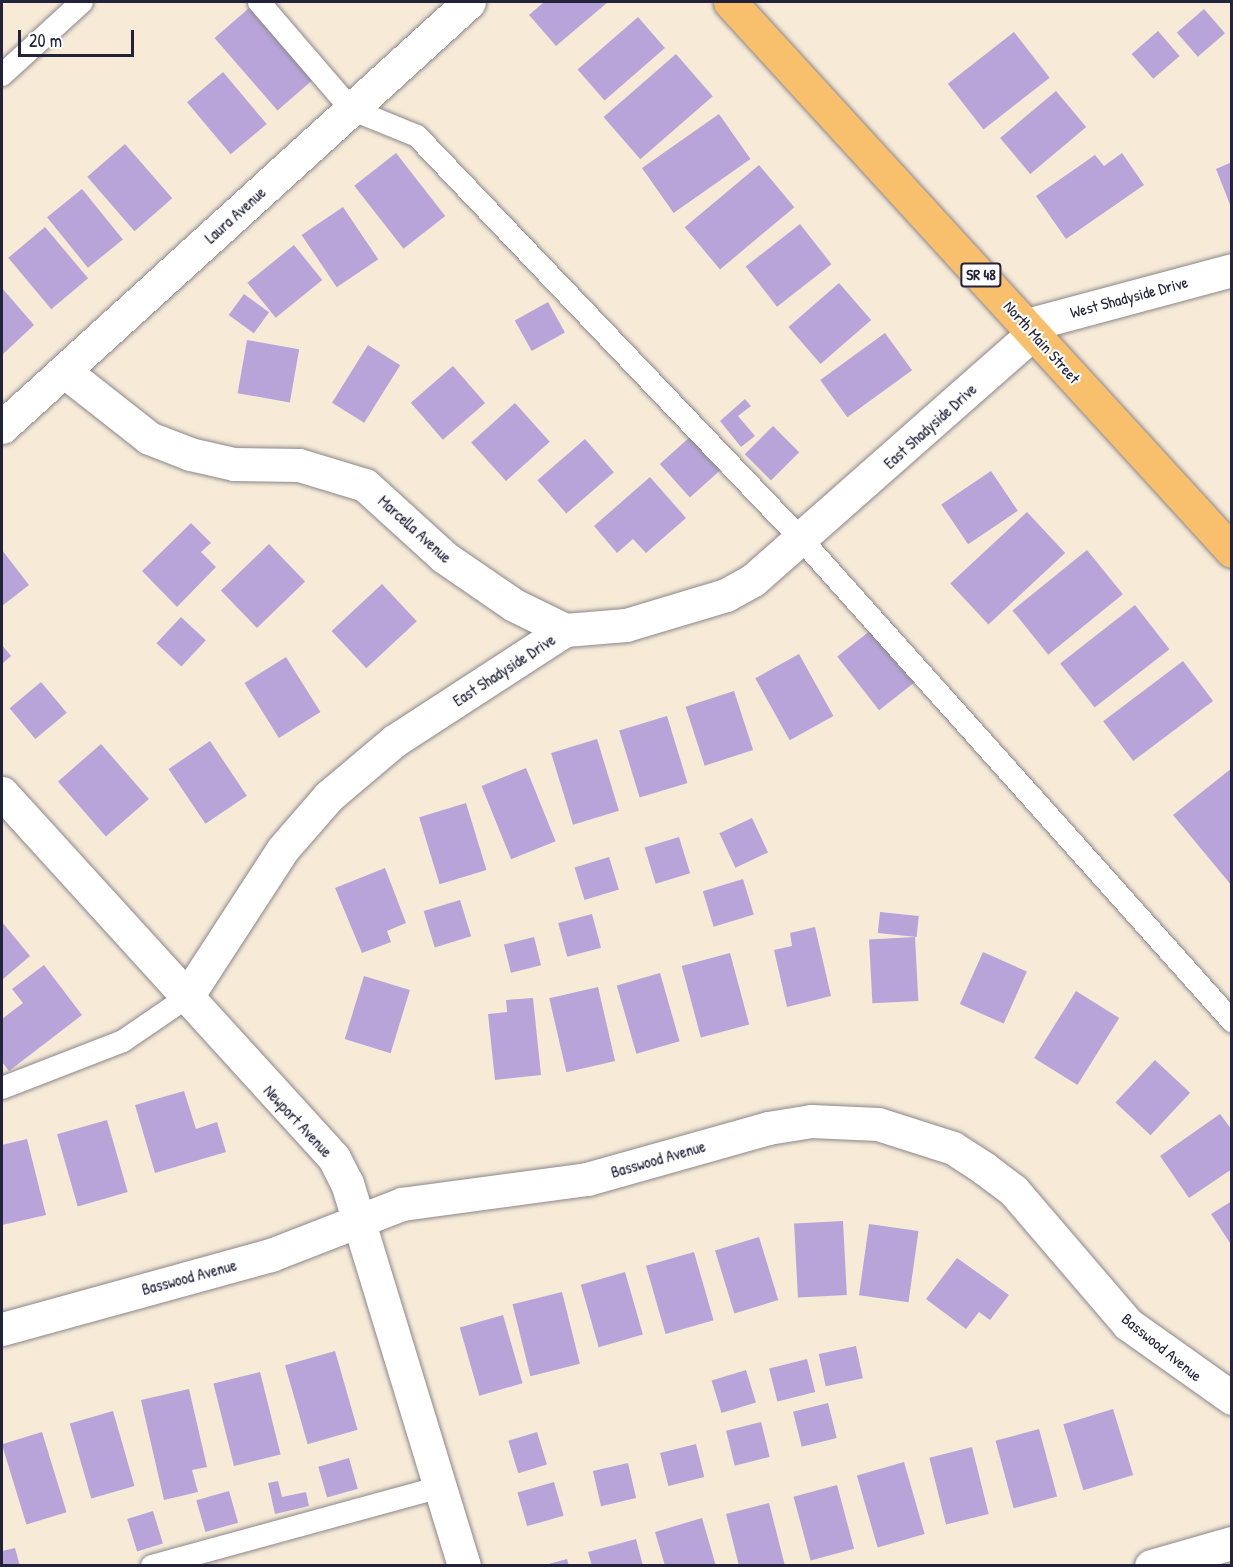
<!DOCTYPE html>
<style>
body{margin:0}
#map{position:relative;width:1233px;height:1567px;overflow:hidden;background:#f7ebd8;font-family:"Patrick Hand",sans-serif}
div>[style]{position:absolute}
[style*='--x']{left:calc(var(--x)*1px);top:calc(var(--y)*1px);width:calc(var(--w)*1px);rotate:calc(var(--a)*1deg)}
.building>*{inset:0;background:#b8a4d9;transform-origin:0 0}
.roads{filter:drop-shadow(0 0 2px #8c868a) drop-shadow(0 0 2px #8c868a)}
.lane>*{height:22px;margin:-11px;padding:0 11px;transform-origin:11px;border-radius:11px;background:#fff}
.street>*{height:33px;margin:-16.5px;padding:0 16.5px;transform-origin:16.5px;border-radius:16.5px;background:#fff}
.primary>*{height:33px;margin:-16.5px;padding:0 16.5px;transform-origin:16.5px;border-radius:16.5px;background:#f8bf6c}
span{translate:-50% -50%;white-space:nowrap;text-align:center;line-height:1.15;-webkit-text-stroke:4.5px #fff;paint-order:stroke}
.shield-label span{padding:2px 4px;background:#fff;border:2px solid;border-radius:4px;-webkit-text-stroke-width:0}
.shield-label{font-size:15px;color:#22223b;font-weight:700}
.street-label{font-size:16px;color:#22223b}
.frame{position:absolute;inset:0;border:3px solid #22223b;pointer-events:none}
.scale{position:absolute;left:18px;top:30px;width:116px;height:27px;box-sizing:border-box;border:3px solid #22223b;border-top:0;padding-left:8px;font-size:18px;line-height:21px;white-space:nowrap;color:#22223b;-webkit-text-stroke:4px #fff;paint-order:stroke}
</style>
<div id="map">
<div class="building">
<div style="left:256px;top:2px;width:96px;height:55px;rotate:49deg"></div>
<div style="clip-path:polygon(544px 2px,608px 2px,556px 46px,529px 15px)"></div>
<div style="left:1204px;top:9px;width:32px;height:36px;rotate:49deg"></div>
<div style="left:638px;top:17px;width:41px;height:80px;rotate:49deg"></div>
<div style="left:1158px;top:31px;width:33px;height:35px;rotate:49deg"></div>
<div style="left:1014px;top:32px;width:58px;height:84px;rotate:52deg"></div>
<div style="left:676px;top:54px;width:56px;height:96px;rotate:49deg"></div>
<div style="left:223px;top:72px;width:68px;height:47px;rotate:50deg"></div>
<div style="left:1056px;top:91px;width:47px;height:73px;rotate:50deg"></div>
<div style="left:719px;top:114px;width:55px;height:94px;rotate:55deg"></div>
<div style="left:125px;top:144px;width:72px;height:50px;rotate:49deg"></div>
<div style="left:396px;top:153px;width:80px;height:53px;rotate:52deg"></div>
<div style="clip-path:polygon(1122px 153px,1144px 185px,1066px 239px,1036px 196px,1095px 155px,1104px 166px)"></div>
<div style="clip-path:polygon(1232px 162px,1232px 207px,1231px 207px,1216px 169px)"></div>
<div style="left:759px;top:165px;width:55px;height:97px;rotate:50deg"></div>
<div style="left:82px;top:189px;width:65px;height:45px;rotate:51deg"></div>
<div style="left:343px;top:207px;width:63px;height:50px;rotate:56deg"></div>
<div style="left:800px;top:224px;width:51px;height:69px;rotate:52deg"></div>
<div style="left:45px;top:227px;width:67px;height:48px;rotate:50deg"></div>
<div style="left:294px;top:245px;width:45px;height:60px;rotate:51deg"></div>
<div style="left:839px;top:283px;width:49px;height:67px;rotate:49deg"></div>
<div style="clip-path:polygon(2px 288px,34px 325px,2px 355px)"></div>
<div style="left:244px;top:294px;width:31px;height:26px;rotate:36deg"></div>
<div style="left:548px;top:302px;width:35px;height:38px;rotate:61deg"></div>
<div style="left:885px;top:333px;width:46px;height:80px;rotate:54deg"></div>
<div style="left:247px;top:340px;width:53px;height:54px;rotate:10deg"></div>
<div style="left:368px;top:345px;width:38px;height:68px;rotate:32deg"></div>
<div style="left:453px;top:366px;width:49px;height:56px;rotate:49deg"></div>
<div style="clip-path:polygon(745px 399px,751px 406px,738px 416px,755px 436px,741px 447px,720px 421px)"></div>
<div style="left:515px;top:403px;width:52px;height:59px;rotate:48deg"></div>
<div style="left:773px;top:426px;width:37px;height:40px;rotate:45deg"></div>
<div style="left:691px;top:436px;width:45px;height:42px;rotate:48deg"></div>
<div style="left:585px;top:439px;width:44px;height:63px;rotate:49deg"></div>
<div style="left:991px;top:471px;width:48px;height:60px;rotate:56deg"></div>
<div style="clip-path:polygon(650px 477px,686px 518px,646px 553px,633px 539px,617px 553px,594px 526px)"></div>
<div style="left:1027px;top:512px;width:56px;height:105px;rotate:47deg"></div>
<div style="clip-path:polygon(191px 523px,211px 543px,201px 552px,216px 567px,177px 607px,142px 571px)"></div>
<div style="left:269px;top:544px;width:52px;height:67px;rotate:46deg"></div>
<div style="clip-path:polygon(2px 550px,29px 585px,2px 606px)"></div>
<div style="left:1087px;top:550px;width:57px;height:96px;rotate:51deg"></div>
<div style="left:382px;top:584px;width:51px;height:69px;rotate:47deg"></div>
<div style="left:1135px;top:605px;width:56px;height:95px;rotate:52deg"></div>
<div style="left:181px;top:617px;width:34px;height:36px;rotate:43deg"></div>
<div style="left:875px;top:627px;width:68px;height:48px;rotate:52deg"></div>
<div style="clip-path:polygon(2px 645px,11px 656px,2px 664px)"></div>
<div style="left:799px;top:654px;width:71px;height:50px;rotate:61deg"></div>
<div style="left:286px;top:657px;width:65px;height:49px;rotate:58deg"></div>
<div style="left:1183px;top:661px;width:50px;height:100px;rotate:53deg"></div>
<div style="left:41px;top:682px;width:40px;height:41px;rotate:50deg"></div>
<div style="left:734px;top:691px;width:62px;height:51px;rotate:72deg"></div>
<div style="left:667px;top:716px;width:70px;height:50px;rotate:73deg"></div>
<div style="left:597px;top:739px;width:75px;height:48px;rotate:73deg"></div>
<div style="left:210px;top:741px;width:66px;height:50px;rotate:56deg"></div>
<div style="left:101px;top:744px;width:73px;height:57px;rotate:49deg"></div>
<div style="left:526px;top:768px;width:79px;height:48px;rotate:68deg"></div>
<div style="clip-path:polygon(1232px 768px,1232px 886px,1173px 815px)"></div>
<div style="left:466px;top:803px;width:70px;height:49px;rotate:73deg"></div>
<div style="left:752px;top:818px;width:38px;height:36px;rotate:65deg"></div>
<div style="left:679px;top:837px;width:38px;height:36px;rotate:73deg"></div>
<div style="left:609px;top:857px;width:34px;height:36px;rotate:73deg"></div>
<div style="clip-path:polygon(385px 868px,406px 923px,387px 931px,391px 942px,362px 953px,335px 888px)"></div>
<div style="left:743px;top:879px;width:37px;height:42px;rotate:73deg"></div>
<div style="left:460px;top:900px;width:38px;height:38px;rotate:73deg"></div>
<div style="left:880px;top:912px;width:39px;height:21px;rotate:6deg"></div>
<div style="left:592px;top:914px;width:35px;height:35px;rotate:75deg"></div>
<div style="clip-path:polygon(2px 922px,30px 956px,2px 980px)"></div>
<div style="clip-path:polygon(815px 927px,831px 996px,787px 1007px,774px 950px,792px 946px,790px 933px)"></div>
<div style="left:534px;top:937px;width:29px;height:31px;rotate:76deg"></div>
<div style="left:915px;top:937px;width:64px;height:46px;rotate:87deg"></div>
<div style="left:983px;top:952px;width:48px;height:57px;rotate:24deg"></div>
<div style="left:730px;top:953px;width:74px;height:50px;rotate:75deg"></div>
<div style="clip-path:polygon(44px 965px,82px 1015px,9px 1071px,2px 1062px,2px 1019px,23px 1003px,12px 989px)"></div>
<div style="left:660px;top:973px;width:71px;height:45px;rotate:74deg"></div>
<div style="left:364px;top:976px;width:48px;height:66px;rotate:17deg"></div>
<div style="left:598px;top:987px;width:76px;height:50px;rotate:77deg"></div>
<div style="left:1076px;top:991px;width:51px;height:79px;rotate:32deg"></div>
<div style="clip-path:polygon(533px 998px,541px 1075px,495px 1080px,488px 1014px,507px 1012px,506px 1000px)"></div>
<div style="left:1155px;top:1060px;width:48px;height:58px;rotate:43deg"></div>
<div style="clip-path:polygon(184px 1091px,196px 1129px,217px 1122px,226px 1152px,155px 1173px,135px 1105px)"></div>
<div style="clip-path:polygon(1220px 1114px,1232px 1130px,1232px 1169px,1189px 1198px,1160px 1156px)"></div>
<div style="left:107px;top:1120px;width:75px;height:52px;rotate:74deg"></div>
<div style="clip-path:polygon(27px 1139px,46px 1215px,2px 1225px,2px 1145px)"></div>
<div style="clip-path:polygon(1232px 1201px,1232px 1246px,1211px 1214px)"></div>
<div style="left:843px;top:1221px;width:74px;height:49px;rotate:87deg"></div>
<div style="left:869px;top:1224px;width:50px;height:72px;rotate:8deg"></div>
<div style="left:759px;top:1237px;width:66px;height:46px;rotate:73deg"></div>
<div style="left:694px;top:1252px;width:71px;height:50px;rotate:74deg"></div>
<div style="clip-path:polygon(957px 1258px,1009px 1295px,990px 1320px,979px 1312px,966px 1329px,926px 1299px)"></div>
<div style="left:625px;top:1272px;width:65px;height:46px;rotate:74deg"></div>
<div style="left:562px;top:1292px;width:74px;height:51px;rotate:76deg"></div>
<div style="left:503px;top:1315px;width:71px;height:45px;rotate:74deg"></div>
<div style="left:856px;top:1346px;width:33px;height:38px;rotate:78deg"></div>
<div style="left:335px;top:1351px;width:82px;height:52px;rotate:74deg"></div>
<div style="left:807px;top:1359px;width:34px;height:39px;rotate:76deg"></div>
<div style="left:746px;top:1370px;width:34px;height:36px;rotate:73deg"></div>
<div style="left:260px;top:1372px;width:85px;height:48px;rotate:76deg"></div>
<div style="clip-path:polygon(189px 1389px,207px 1467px,192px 1470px,198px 1492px,164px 1500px,141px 1400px)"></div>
<div style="left:828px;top:1403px;width:36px;height:36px;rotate:76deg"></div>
<div style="left:1113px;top:1409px;width:69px;height:52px;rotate:73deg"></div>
<div style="left:113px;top:1411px;width:78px;height:45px;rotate:74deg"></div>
<div style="left:761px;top:1422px;width:36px;height:36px;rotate:76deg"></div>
<div style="left:1039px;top:1429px;width:70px;height:45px;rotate:75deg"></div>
<div style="left:42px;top:1432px;width:84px;height:42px;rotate:73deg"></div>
<div style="left:537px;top:1432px;width:34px;height:30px;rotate:73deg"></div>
<div style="left:696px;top:1444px;width:34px;height:37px;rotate:76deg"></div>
<div style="left:972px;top:1447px;width:69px;height:44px;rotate:76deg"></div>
<div style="left:349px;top:1458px;width:32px;height:32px;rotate:74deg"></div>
<div style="left:904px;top:1462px;width:75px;height:49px;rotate:74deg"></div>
<div style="left:628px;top:1463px;width:36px;height:36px;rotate:77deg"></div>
<div style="clip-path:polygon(278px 1481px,282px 1497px,306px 1492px,309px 1506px,275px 1514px,268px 1483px)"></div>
<div style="left:554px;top:1482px;width:35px;height:38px;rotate:74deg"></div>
<div style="left:837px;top:1485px;width:66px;height:45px;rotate:75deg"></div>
<div style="left:229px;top:1491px;width:33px;height:34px;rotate:74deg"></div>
<div style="clip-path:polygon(769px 1503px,785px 1566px,739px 1566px,726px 1514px)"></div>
<div style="left:153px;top:1511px;width:34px;height:27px;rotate:73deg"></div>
<div style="clip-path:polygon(702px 1518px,716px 1566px,665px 1566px,655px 1532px)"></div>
<div style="clip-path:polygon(636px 1539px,643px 1566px,592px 1566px,588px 1552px)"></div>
<div style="clip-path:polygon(15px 1548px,20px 1566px,2px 1566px,2px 1551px)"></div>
<div style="clip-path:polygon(567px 1559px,569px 1566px,545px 1566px,545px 1565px)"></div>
</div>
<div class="roads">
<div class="lane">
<div style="--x:259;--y:2;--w:141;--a:49.3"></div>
<div style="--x:351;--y:109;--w:71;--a:22.2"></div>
<div style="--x:417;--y:136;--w:557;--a:46.38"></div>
<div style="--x:801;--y:539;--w:647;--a:48.2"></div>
<div style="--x:2;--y:75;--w:108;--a:-42.4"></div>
<div style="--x:2;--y:1088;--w:130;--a:-21.2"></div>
<div style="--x:123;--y:1041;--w:76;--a:-34.3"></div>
<div style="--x:152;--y:1566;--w:299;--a:-15.3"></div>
</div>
<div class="street">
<div style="--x:1027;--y:325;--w:212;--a:-15"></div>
<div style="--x:64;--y:371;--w:108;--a:38.2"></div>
<div style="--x:149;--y:438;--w:44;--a:21.3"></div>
<div style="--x:190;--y:454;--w:45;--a:12.8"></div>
<div style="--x:234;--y:464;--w:65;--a:0.9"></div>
<div style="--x:299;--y:465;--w:69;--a:16.9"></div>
<div style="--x:365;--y:485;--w:107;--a:42.3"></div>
<div style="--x:444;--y:557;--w:85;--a:34.4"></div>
<div style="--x:514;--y:605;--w:57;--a:26.1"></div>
<div style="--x:2;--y:427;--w:631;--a:-42.3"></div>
<div style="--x:2;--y:793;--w:493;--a:47.7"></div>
<div style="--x:334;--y:1158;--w:28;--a:63"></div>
<div style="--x:347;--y:1183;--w:400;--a:73"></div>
<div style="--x:186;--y:998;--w:176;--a:-57"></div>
<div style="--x:282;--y:850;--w:72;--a:-49"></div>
<div style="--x:329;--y:796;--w:85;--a:-40.2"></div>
<div style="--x:394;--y:741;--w:204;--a:-33"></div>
<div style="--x:565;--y:630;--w:61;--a:-4.7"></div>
<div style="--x:626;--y:625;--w:104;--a:-16.7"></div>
<div style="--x:726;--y:595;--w:31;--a:-29"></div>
<div style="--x:753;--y:580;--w:375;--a:-41.4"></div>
<div style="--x:2;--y:1329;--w:279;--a:-15.4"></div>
<div style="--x:271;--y:1255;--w:141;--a:-21.3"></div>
<div style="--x:402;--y:1204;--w:187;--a:-7.7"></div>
<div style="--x:587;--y:1179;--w:188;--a:-15.7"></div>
<div style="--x:768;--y:1128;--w:44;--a:-9.2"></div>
<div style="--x:811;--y:1121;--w:67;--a:2.6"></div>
<div style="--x:878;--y:1124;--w:79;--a:17.7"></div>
<div style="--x:953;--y:1148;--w:38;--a:33"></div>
<div style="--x:985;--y:1169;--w:36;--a:37"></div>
<div style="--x:1014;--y:1191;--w:175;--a:49.4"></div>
<div style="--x:1128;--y:1324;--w:128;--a:35.4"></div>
<div style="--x:1151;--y:1566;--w:84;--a:-15.9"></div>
</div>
<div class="primary">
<div style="--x:730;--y:2;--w:744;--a:47.56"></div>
</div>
</div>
<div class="shield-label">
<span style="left:981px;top:275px">SR 48</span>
</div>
<div class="street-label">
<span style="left:235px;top:215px;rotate:-42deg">Laura Avenue</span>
<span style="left:1129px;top:297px;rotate:-15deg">West Shadyside Drive</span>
<span style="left:1042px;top:342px;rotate:48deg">North Main Street</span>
<span style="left:930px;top:426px;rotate:-42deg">East Shadyside Drive</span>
<span style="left:415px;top:529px;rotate:42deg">Marcella Avenue</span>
<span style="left:504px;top:670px;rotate:-33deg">East Shadyside Drive</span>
<span style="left:298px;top:1121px;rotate:47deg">Newport Avenue</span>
<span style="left:658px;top:1159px;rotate:-16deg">Basswood Avenue</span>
<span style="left:189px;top:1277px;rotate:-15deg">Basswood Avenue</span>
<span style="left:1162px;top:1347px;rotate:39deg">Basswood Avenue</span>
</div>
<div class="frame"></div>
<div class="scale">20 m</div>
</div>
